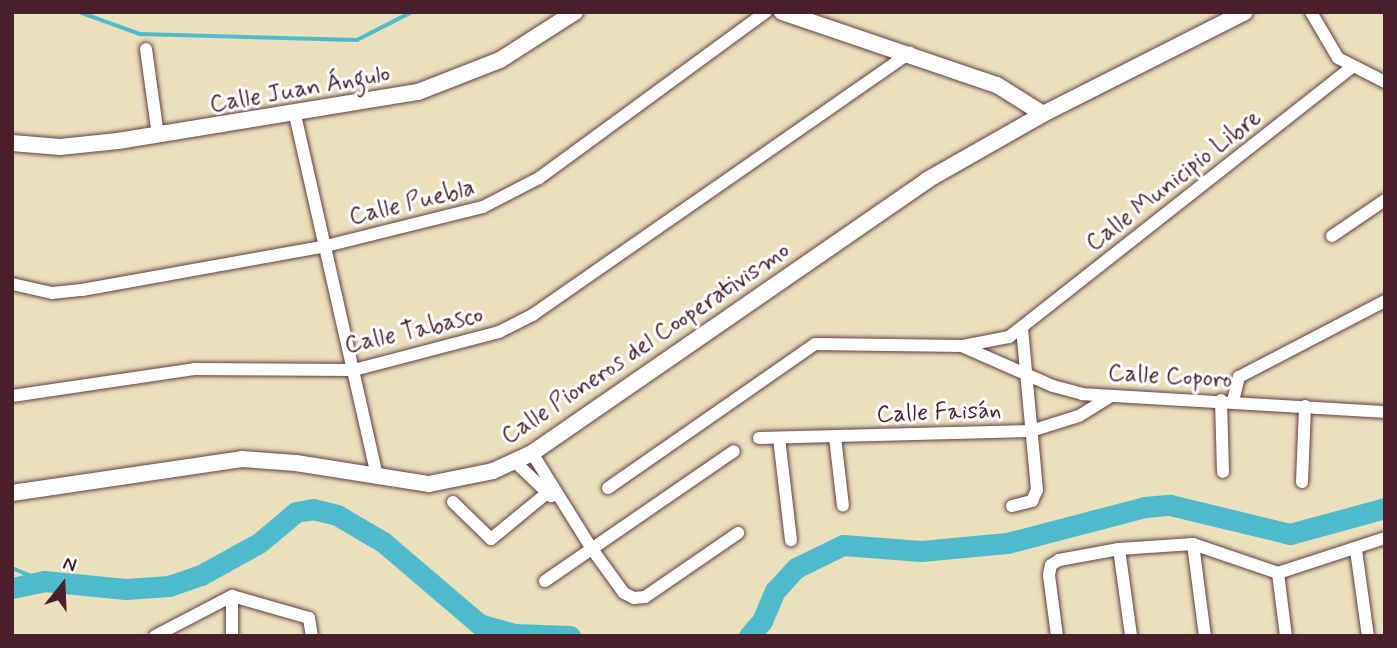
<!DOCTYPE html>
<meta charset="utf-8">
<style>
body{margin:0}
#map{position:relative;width:1397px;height:648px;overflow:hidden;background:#eae0bc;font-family:Mynerve,sans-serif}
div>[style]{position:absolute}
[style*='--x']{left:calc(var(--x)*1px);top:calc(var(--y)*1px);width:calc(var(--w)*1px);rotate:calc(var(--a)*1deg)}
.stream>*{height:3.5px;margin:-1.75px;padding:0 1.75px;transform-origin:1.75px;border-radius:1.75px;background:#50bacd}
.river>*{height:21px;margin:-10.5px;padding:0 10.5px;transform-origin:10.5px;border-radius:10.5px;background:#50bacd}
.roads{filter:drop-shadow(0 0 2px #623c41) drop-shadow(0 0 2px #623c41)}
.minor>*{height:12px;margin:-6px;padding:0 6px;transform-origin:6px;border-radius:6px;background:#fff}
.tertiary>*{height:16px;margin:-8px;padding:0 8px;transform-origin:8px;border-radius:8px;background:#fff}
span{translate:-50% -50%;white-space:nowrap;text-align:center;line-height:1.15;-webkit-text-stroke:6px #fff;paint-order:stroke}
.street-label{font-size:24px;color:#4a1f2b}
.frame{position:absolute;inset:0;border:14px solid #4a1f2b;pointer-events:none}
.north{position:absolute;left:28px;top:550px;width:70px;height:70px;-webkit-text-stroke:5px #fff;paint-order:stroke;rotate:18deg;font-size:19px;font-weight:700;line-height:28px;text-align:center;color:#4a1f2b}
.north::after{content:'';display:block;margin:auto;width:24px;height:32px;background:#4a1f2b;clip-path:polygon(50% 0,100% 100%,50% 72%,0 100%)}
</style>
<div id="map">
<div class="stream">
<div style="--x:79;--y:12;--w:65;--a:19.8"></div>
<div style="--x:140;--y:34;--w:217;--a:1.6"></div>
<div style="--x:357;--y:40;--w:62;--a:-27"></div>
<div style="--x:12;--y:568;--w:35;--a:22"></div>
</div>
<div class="river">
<div style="--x:12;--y:588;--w:33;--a:-12"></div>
<div style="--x:44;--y:581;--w:82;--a:5.6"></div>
<div style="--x:126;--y:589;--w:43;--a:-4"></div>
<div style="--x:169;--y:586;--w:34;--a:-19"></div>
<div style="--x:201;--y:575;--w:66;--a:-28.9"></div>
<div style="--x:259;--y:543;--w:48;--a:-40"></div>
<div style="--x:296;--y:512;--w:17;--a:-10"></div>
<div style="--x:313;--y:509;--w:25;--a:14"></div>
<div style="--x:337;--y:515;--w:53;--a:30.4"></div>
<div style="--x:383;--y:542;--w:126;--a:40.5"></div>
<div style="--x:479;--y:624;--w:36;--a:16"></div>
<div style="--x:514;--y:634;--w:56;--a:2"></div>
<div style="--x:749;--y:636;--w:20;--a:-49"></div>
<div style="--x:762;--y:621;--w:33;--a:-67"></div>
<div style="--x:775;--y:591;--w:31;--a:-48"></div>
<div style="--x:796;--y:568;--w:52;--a:-26.1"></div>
<div style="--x:843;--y:545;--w:78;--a:4.4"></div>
<div style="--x:921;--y:551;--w:86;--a:-5.3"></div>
<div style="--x:1007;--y:543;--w:143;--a:-14.6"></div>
<div style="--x:1145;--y:507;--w:25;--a:-5"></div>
<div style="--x:1170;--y:505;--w:123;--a:13.6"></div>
<div style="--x:1290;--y:534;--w:98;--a:-15.3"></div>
</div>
<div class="roads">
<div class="minor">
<div style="--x:1311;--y:12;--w:53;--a:59.6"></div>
<div style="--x:1338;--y:58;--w:53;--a:27.1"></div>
<div style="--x:146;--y:49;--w:88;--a:82.1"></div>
<div style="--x:295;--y:115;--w:371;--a:77.2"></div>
<div style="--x:1332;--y:236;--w:64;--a:-34.2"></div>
<div style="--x:12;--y:284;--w:41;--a:12.7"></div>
<div style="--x:52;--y:293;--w:30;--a:-6"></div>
<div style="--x:82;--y:290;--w:248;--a:-10.2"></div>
<div style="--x:326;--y:246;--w:162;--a:-14"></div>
<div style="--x:483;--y:207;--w:63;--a:-27.4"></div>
<div style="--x:539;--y:178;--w:281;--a:-36.2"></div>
<div style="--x:964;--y:347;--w:97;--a:23.7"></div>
<div style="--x:1053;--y:386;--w:30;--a:15"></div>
<div style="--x:1082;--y:394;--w:304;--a:3.4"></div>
<div style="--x:12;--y:396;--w:184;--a:-8.4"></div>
<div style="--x:194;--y:369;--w:160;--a:0.4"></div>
<div style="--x:354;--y:370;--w:150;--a:-14.7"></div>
<div style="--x:499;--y:332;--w:39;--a:-27"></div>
<div style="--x:534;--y:314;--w:458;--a:-34.8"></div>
<div style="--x:1221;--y:400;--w:72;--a:88.4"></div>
<div style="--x:1233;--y:401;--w:25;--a:-76"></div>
<div style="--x:1239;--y:377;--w:165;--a:-27.5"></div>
<div style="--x:835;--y:437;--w:69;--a:83.4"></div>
<div style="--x:759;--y:438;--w:272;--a:-1.5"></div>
<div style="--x:1031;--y:431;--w:50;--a:-17.4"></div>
<div style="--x:1079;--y:416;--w:38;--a:-32"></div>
<div style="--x:779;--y:438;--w:103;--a:83.3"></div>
<div style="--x:532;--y:453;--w:113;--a:58"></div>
<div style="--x:592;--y:549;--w:54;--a:54"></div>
<div style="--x:624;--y:593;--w:11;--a:27"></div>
<div style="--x:634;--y:598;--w:11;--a:-5"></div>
<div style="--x:645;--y:597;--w:113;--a:-34.5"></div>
<div style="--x:515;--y:462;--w:50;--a:43.4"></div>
<div style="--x:1302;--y:482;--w:76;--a:-87.7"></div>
<div style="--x:608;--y:488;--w:252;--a:-34.8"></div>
<div style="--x:815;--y:344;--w:148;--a:0.8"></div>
<div style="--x:963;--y:346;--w:47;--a:-11.1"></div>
<div style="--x:1009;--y:337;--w:437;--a:-38.2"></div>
<div style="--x:453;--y:502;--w:53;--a:44.2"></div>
<div style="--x:491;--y:539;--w:79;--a:-39.3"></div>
<div style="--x:1012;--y:506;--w:21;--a:-14"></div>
<div style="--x:1032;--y:501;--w:12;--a:-66"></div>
<div style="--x:1037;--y:490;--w:163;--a:-95.3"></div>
<div style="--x:1193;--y:544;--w:93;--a:82.6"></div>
<div style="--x:1119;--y:549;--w:88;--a:82.1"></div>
<div style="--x:1356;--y:550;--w:87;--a:82.1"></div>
<div style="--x:1278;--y:573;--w:64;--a:82.8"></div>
<div style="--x:545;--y:581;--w:229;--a:-34.5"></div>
<div style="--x:155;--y:636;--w:87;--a:-27.5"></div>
<div style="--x:232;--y:596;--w:80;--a:15.9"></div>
<div style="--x:309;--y:618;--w:18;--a:81"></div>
<div style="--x:232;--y:636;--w:40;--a:-90"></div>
<div style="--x:1057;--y:636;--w:62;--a:-97.5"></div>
<div style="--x:1049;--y:575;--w:10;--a:-79"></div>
<div style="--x:1051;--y:565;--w:9;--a:-32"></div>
<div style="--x:1059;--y:560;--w:61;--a:-10.4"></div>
<div style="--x:1119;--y:549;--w:74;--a:-3.9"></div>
<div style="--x:1193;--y:544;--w:90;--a:18.8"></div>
<div style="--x:1278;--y:573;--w:113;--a:-18.1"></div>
</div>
<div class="tertiary">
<div style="--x:782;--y:12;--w:227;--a:18.8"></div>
<div style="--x:997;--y:85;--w:54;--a:32.2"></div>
<div style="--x:12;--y:143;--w:48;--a:4.8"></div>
<div style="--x:60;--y:147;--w:58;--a:-5.9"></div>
<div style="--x:118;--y:141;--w:304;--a:-9.3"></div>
<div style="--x:418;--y:92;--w:88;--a:-21.3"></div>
<div style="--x:500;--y:60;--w:89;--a:-32.6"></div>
<div style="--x:12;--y:493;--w:232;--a:-8.4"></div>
<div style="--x:242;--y:459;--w:54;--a:4.2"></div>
<div style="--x:296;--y:463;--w:135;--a:9"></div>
<div style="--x:429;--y:484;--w:65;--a:-11.5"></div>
<div style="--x:493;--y:471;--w:43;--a:-24.8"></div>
<div style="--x:532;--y:453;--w:480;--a:-34.6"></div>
<div style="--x:927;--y:180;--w:133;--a:-29.6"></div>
<div style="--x:1043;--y:114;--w:226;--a:-26.8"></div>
</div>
</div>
<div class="street-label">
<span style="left:300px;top:90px;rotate:-10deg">Calle Juan Ángulo</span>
<span style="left:1174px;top:181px;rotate:-38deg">Calle Municipio Libre</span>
<span style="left:412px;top:203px;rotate:-14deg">Calle Puebla</span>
<span style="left:414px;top:331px;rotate:-13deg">Calle Tabasco</span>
<span style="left:646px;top:344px;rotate:-34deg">Calle Pioneros del Cooperativismo</span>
<span style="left:1170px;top:377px;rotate:3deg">Calle Coporo</span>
<span style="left:939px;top:413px;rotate:-2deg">Calle Faisán</span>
</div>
<div class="frame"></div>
<div class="north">N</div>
</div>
